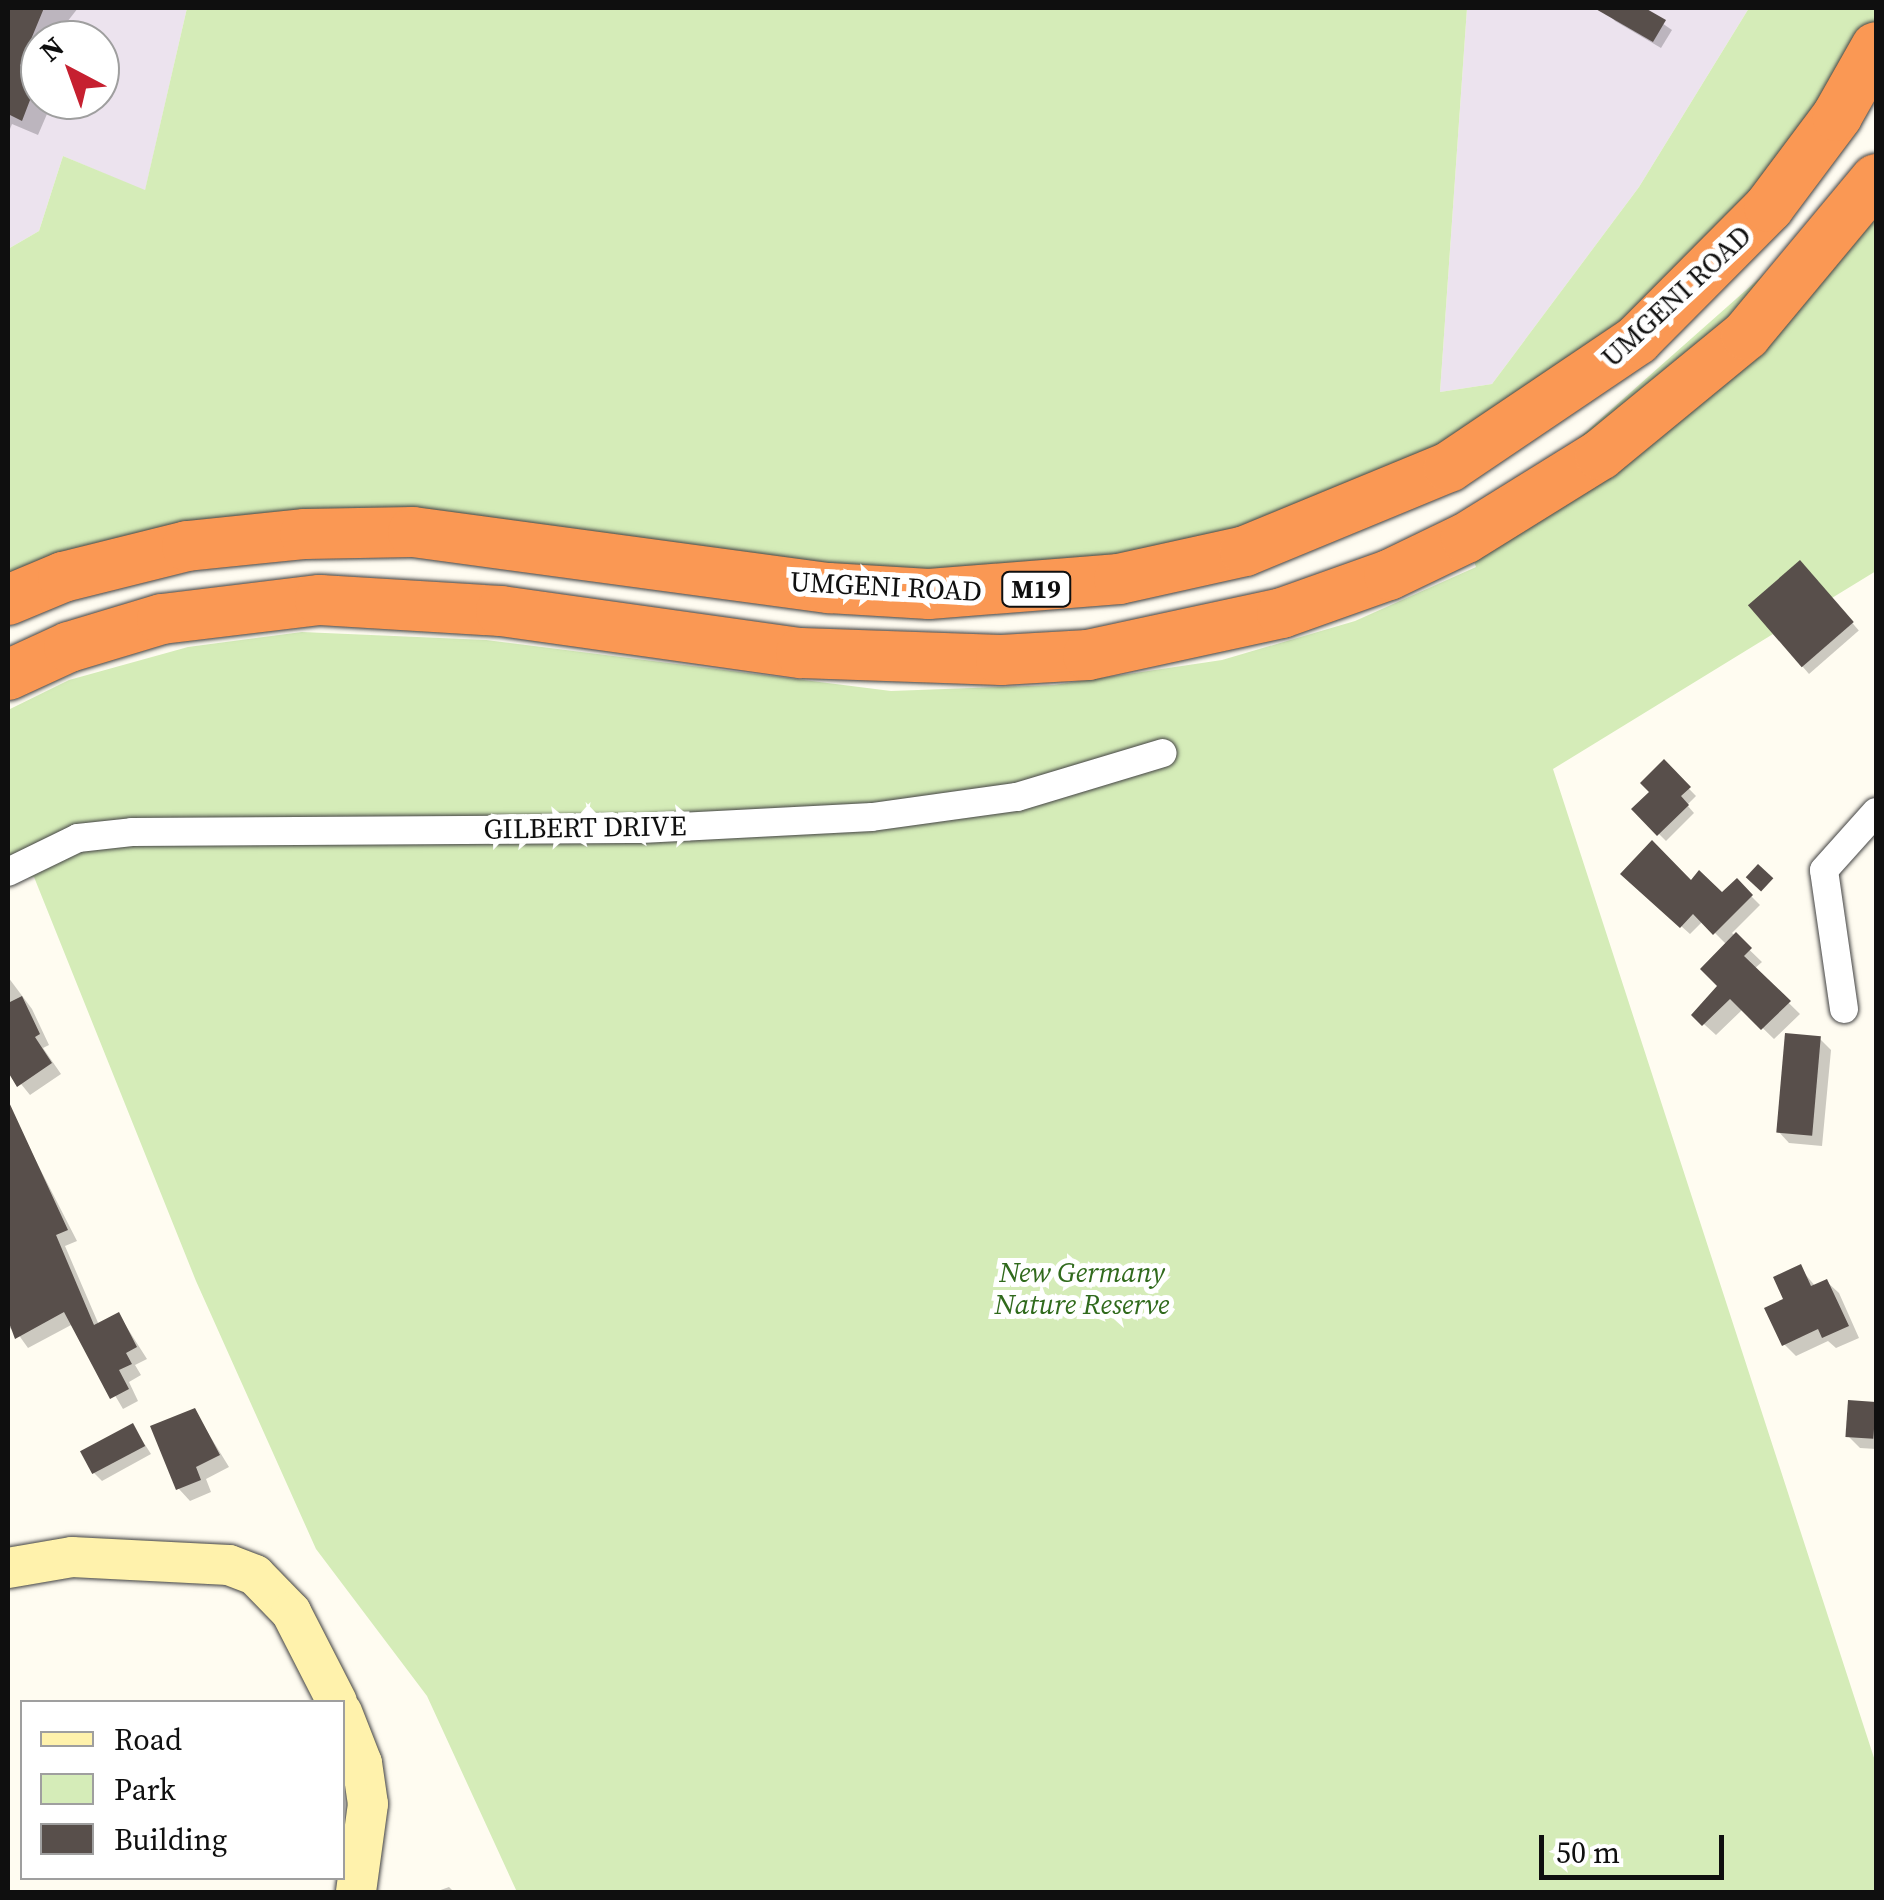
<!DOCTYPE html>
<style>
body{margin:0}
#map{position:relative;width:1884px;height:1900px;overflow:hidden;background:#fffcf1;font-family:"Source Serif 4",serif}
div>[style]{position:absolute}
[style*='--x']{left:calc(var(--x)*1px);top:calc(var(--y)*1px);width:calc(var(--w)*1px);rotate:calc(var(--a)*1deg)}
.industrial>*{inset:0;background:#ece3ee}
.green>*{inset:0;background:#d5ecb8}
.shadow>*{inset:0;background:#0003;transform-origin:0 0}
.building>*{inset:0;background:#584f4b;transform-origin:0 0}
.roads{filter:drop-shadow(0 0 2px #424242) drop-shadow(0 0 2px #424242)}
.street>*{height:28px;margin:-14px;padding:0 14px;transform-origin:14px;border-radius:14px;background:#fff}
.secondary>*{height:40px;margin:-20px;padding:0 20px;transform-origin:20px;border-radius:20px;background:#fff2ac}
.highway>*{height:50px;margin:-25px;padding:0 25px;transform-origin:25px;border-radius:25px;background:#fa9854}
span{translate:-50% -50%;white-space:nowrap;text-align:center;line-height:1.15;-webkit-text-stroke:10px #fff;paint-order:stroke}
.shield-label span{padding:2px 8px;background:#fff;border:2px solid;border-radius:8px;-webkit-text-stroke-width:0}
.shield-label{font-size:25px;color:#0f0f0f;font-weight:700}
.street-label{font-size:28px;color:#0f0f0f}
.park-label{font-size:28px;color:#306a1c;font-style:italic}
.frame{position:absolute;inset:0;border:10px solid #0f0f0f;pointer-events:none}
.legend{position:absolute;left:20px;top:1700px;width:325px;height:180px;box-sizing:border-box;background:#fff;border:2px solid #9f9f9f;margin:0;padding:12px 18px;list-style:none;font-size:30px;color:#0f0f0f}
.legend li{display:flex;align-items:center;gap:20px;height:50px}
.legend b{width:50px;border:2px solid #9f9f9f}
.north{position:absolute;left:20px;top:20px;width:100px;height:100px;box-sizing:border-box;background:#fff;border:2px solid #9f9f9f;border-radius:50%;rotate:319deg;font-size:28px;font-weight:700;line-height:40px;text-align:center;color:#0f0f0f}
.north::after{content:'';display:block;margin:auto;width:35px;height:45px;background:#c62030;clip-path:polygon(50% 0,100% 100%,50% 72%,0 100%)}
.scale{position:absolute;left:1539px;top:1835px;width:185px;height:45px;box-sizing:border-box;border:5px solid #0f0f0f;border-top:0;padding-left:12px;font-size:30px;line-height:35px;white-space:nowrap;color:#0f0f0f;-webkit-text-stroke:8px #fff;paint-order:stroke}
</style>
<div id="map">
<div class="industrial">
<div style="clip-path:polygon(evenodd,8px 8px,187px 8px,145px 191px,63px 156px,39px 231px,8px 249px,8px 8px,40px 40px,100px 40px,100px 100px,40px 100px,40px 40px)"></div>
<div style="clip-path:polygon(1467px 8px,1749px 8px,1639px 187px,1492px 384px,1440px 392px)"></div>
</div>
<div class="green">
<div style="clip-path:polygon(187px 8px,1467px 8px,1440px 392px,1492px 384px,1639px 187px,1749px 8px,1876px 8px,1876px 41px,1692px 286px,1357px 505px,1017px 591px,409px 528px,8px 597px,8px 249px,39px 231px,63px 156px,145px 190px)"></div>
<div style="clip-path:polygon(1876px 175px,1876px 571px,1553px 769px,1876px 1764px,1876px 1892px,517px 1892px,427px 1696px,316px 1549px,196px 1281px,34px 877px,8px 880px,8px 710px,69px 680px,188px 647px,302px 632px,486px 640px,891px 691px,1054px 685px,1222px 660px,1355px 621px,1476px 567px,1466px 538px)"></div>
</div>
<div class="shadow">
<div style="clip-path:polygon(8px 8px,78px 8px,53px 40px,40px 40px,40px 100px,53px 100px,38px 135px,12px 124px,8px 134px)"></div>
<div style="clip-path:polygon(1612px 8px,1640px 8px,1672px 30px,1661px 48px,1615px 21px,1608px 13px)"></div>
<div style="left:1807px;top:571px;width:79px;height:66px;rotate:49deg"></div>
<div style="clip-path:polygon(1664px 763px,1696px 796px,1687px 805px,1694px 813px,1666px 841px,1634px 809px,1652px 792px)"></div>
<div style="clip-path:polygon(1632px 882px,1691px 883px,1722px 896px,1737px 882px,1760px 905px,1732px 933px,1762px 962px,1754px 969px,1800px 1014px,1774px 1039px,1743px 1009px,1716px 1035px,1694px 1015px,1720px 986px,1727px 945px,1703px 921px,1690px 934px)"></div>
<div style="clip-path:polygon(8px 977px,32px 1009px,49px 1045px,43px 1048px,61px 1074px,30px 1095px,8px 1068px,13px 1059px)"></div>
<div style="clip-path:polygon(1820px 1039px,1831px 1050px,1822px 1146px,1789px 1143px,1778px 1131px)"></div>
<div style="clip-path:polygon(15px 1120px,77px 1241px,65px 1246px,99px 1325px,119px 1315px,147px 1359px,135px 1365px,141px 1375px,129px 1382px,138px 1401px,123px 1409px,73px 1324px,28px 1348px,13px 1327px,8px 1330px,8px 1317px,18px 1312px,8px 1312px,8px 1279px,17px 1274px,8px 1253px,8px 1123px)"></div>
<div style="clip-path:polygon(1800px 1268px,1816px 1287px,1827px 1282px,1839px 1293px,1859px 1338px,1836px 1348px,1828px 1341px,1796px 1356px,1784px 1344px,1786px 1300px)"></div>
<div style="clip-path:polygon(1851px 1403px,1876px 1404px,1876px 1449px,1860px 1448px,1848px 1436px)"></div>
<div style="clip-path:polygon(194px 1410px,229px 1467px,206px 1479px,211px 1492px,190px 1501px,179px 1489px)"></div>
<div style="clip-path:polygon(133px 1426px,151px 1454px,102px 1481px,94px 1473px)"></div>
<div style="clip-path:polygon(449px 1887px,454px 1892px,435px 1892px)"></div>
</div>
<div class="building">
<div style="clip-path:polygon(8px 8px,44px 8px,20px 66px,40px 74px,22px 121px,8px 114px)"></div>
<div style="clip-path:polygon(1594px 8px,1645px 8px,1666px 20px,1653px 42px)"></div>
<div style="left:1800px;top:560px;width:82px;height:69px;rotate:49deg"></div>
<div style="clip-path:polygon(1664px 759px,1691px 787px,1681px 796px,1689px 805px,1657px 836px,1631px 809px,1649px 792px,1640px 783px)"></div>
<div style="clip-path:polygon(1652px 840px,1691px 880px,1699px 870px,1722px 892px,1737px 878px,1753px 895px,1713px 935px,1693px 914px,1680px 928px,1620px 874px)"></div>
<div style="left:1758px;top:864px;width:21px;height:18px;rotate:43deg"></div>
<div style="clip-path:polygon(1736px 932px,1752px 948px,1744px 956px,1791px 1001px,1761px 1030px,1730px 999px,1702px 1026px,1691px 1015px,1717px 986px,1700px 969px)"></div>
<div style="clip-path:polygon(22px 996px,40px 1034px,35px 1037px,52px 1063px,17px 1087px,8px 1072px,8px 1003px)"></div>
<div style="left:1785px;top:1033px;width:36px;height:100px;rotate:5deg"></div>
<div style="clip-path:polygon(8px 1100px,68px 1230px,56px 1235px,94px 1325px,119px 1312px,137px 1347px,126px 1353px,132px 1364px,119px 1370px,129px 1389px,110px 1399px,64px 1312px,15px 1339px,8px 1320px)"></div>
<div style="clip-path:polygon(1801px 1264px,1811px 1286px,1827px 1279px,1849px 1326px,1822px 1338px,1818px 1329px,1782px 1346px,1764px 1308px,1783px 1299px,1773px 1277px)"></div>
<div style="left:1848px;top:1400px;width:28px;height:37px;rotate:4deg"></div>
<div style="clip-path:polygon(195px 1408px,220px 1455px,196px 1467px,201px 1480px,176px 1490px,150px 1426px)"></div>
<div style="left:133px;top:1423px;width:26px;height:60px;rotate:62deg"></div>
</div>
<div class="roads">
<div class="street">
<div style="--x:8;--y:872;--w:78;--a:-25.9"></div>
<div style="--x:78;--y:838;--w:54;--a:-6.3"></div>
<div style="--x:132;--y:832;--w:509;--a:-0.34"></div>
<div style="--x:641;--y:829;--w:231;--a:-3"></div>
<div style="--x:872;--y:817;--w:146;--a:-7.9"></div>
<div style="--x:1017;--y:797;--w:152;--a:-16.8"></div>
<div style="--x:1844;--y:1009;--w:140;--a:-98.2"></div>
<div style="--x:1824;--y:870;--w:78;--a:-48.1"></div>
</div>
<div class="secondary">
<div style="--x:8;--y:1568;--w:65;--a:-9.8"></div>
<div style="--x:72;--y:1557;--w:157;--a:2.9"></div>
<div style="--x:229;--y:1565;--w:28;--a:21"></div>
<div style="--x:255;--y:1575;--w:52;--a:45.8"></div>
<div style="--x:291;--y:1612;--w:101;--a:62.9"></div>
<div style="--x:342;--y:1712;--w:55;--a:68.6"></div>
<div style="--x:362;--y:1763;--w:41;--a:81.7"></div>
<div style="--x:368;--y:1804;--w:89;--a:97.8"></div>
</div>
<div class="highway">
<div style="--x:8;--y:600;--w:60;--a:-22.7"></div>
<div style="--x:63;--y:577;--w:128;--a:-14"></div>
<div style="--x:187;--y:546;--w:119;--a:-5.8"></div>
<div style="--x:305;--y:534;--w:108;--a:-1.1"></div>
<div style="--x:413;--y:532;--w:420;--a:7.7"></div>
<div style="--x:829;--y:588;--w:100;--a:3.4"></div>
<div style="--x:929;--y:594;--w:191;--a:-4.5"></div>
<div style="--x:1119;--y:579;--w:129;--a:-12.5"></div>
<div style="--x:1245;--y:551;--w:221;--a:-22.4"></div>
<div style="--x:1449;--y:467;--w:227;--a:-34"></div>
<div style="--x:1637;--y:340;--w:187;--a:-45.2"></div>
<div style="--x:1769;--y:207;--w:114;--a:-53.2"></div>
<div style="--x:1837;--y:116;--w:79;--a:-60.5"></div>
<div style="--x:8;--y:675;--w:67;--a:-24.7"></div>
<div style="--x:69;--y:647;--w:97;--a:-16.8"></div>
<div style="--x:162;--y:619;--w:159;--a:-6.9"></div>
<div style="--x:320;--y:600;--w:181;--a:3.5"></div>
<div style="--x:501;--y:611;--w:303;--a:8"></div>
<div style="--x:801;--y:653;--w:200;--a:2"></div>
<div style="--x:1001;--y:660;--w:87;--a:-3.3"></div>
<div style="--x:1088;--y:655;--w:198;--a:-12.2"></div>
<div style="--x:1282;--y:613;--w:114;--a:-19.6"></div>
<div style="--x:1389;--y:575;--w:85;--a:-25.7"></div>
<div style="--x:1466;--y:538;--w:158;--a:-31.8"></div>
<div style="--x:1600;--y:455;--w:189;--a:-39.4"></div>
<div style="--x:1746;--y:335;--w:203;--a:-50.2"></div>
</div>
</div>
<div class="shield-label">
<span style="left:1036px;top:589px">M19</span>
</div>
<div class="street-label">
<span style="left:1676px;top:296px;rotate:-43deg">UMGENI ROAD</span>
<span style="left:886px;top:586px;rotate:3deg">UMGENI ROAD</span>
<span style="left:585px;top:827px;rotate:-1deg">GILBERT DRIVE</span>
</div>
<div class="park-label">
<span style="left:1082px;top:1288px">New Germany<br>Nature Reserve</span>
</div>
<div class="frame"></div>
<ul class="legend">
<li><b style="height:12px;background:#fff2ac"></b>Road</li>
<li><b style="height:28px;background:#d5ecb8"></b>Park</li>
<li><b style="height:28px;background:#584f4b"></b>Building</li>
</ul>
<div class="north">N</div>
<div class="scale">50 m</div>
</div>
